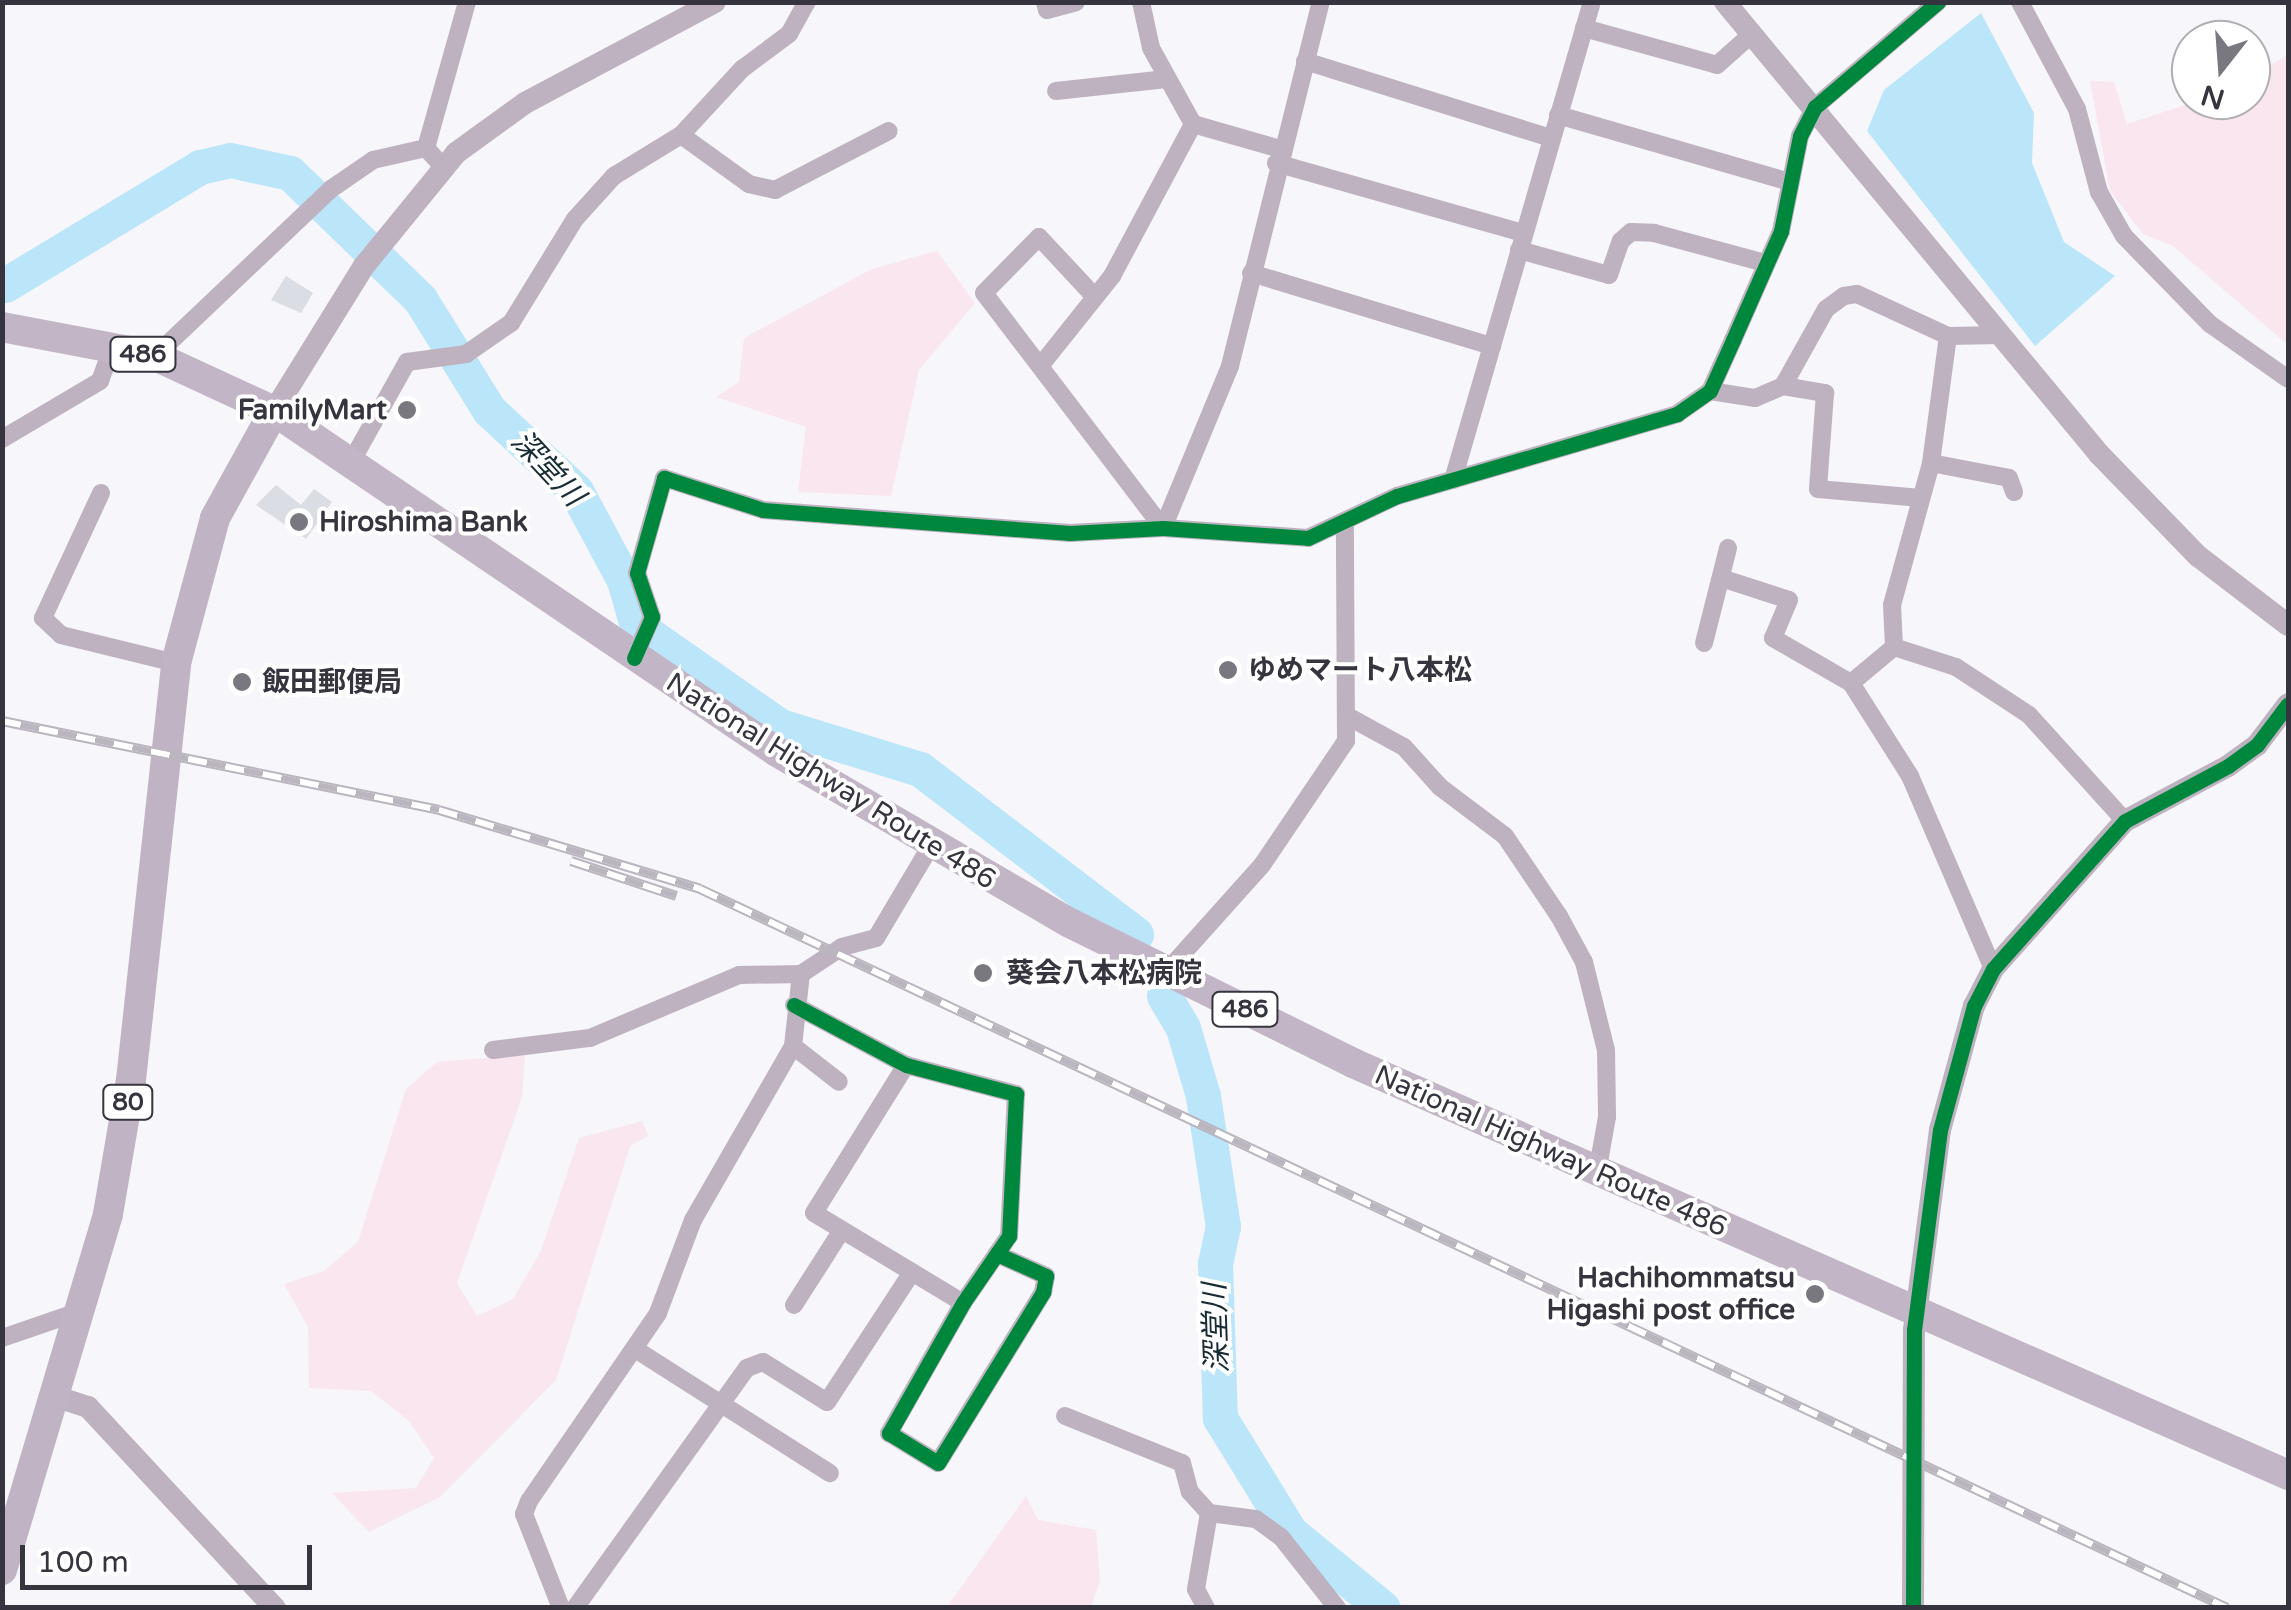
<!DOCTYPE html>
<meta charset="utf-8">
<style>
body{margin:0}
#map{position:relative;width:2291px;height:1610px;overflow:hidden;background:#f6f6fb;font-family:"Varela Round","Noto Sans JP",sans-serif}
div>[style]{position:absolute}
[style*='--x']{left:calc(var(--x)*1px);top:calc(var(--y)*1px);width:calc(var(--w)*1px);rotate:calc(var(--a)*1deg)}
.green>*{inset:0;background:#fae6ee}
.water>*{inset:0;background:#bbe6fa}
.river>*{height:35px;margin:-17.5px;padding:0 17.5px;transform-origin:17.5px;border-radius:17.5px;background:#bbe6fa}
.building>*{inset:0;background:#dbdde4}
.minor>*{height:18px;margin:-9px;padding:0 9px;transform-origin:9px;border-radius:9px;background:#bfb2c0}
.tertiary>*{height:22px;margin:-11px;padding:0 11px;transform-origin:11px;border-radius:11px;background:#bfb2c0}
.primary>*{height:30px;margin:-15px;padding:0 15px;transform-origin:15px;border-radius:15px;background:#c0b4c4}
.trunk>*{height:30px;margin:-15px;padding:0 15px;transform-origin:15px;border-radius:15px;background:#c2b5c5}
.rail>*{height:10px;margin-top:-5px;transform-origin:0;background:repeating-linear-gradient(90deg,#fff 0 19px,#bab5be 0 38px);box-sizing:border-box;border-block:2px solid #bab5be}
.cycleway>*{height:15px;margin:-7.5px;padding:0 7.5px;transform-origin:7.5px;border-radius:7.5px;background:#00873e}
.dots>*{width:28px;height:28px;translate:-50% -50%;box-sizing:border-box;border:5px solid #fff;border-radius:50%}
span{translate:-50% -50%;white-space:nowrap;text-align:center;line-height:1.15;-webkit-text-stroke:8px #fff;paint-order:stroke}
.shield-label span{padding:2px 8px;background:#fff;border:2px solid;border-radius:8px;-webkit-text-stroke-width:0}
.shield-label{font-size:25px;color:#36343e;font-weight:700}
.poi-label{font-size:28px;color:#36343e;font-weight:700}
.right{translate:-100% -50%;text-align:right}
.left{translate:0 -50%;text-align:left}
.street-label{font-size:28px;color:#36343e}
.water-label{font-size:30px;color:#182c35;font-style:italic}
.frame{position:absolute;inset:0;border:5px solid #36343e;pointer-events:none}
.north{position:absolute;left:2171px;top:20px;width:100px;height:100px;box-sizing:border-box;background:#fff;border:2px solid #afaeb2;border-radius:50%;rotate:197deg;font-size:28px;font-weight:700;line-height:40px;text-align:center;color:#36343e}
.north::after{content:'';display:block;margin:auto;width:35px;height:45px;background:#797880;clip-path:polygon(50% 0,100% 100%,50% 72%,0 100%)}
.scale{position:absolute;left:20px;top:1545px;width:292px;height:45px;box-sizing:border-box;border:5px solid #36343e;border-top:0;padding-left:12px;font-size:30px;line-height:35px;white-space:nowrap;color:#36343e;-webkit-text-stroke:8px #fff;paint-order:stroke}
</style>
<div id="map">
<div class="green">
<div style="clip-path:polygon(2288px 55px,2288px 345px,2173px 246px,2143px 234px,2110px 191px,2090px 81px,2114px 82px,2127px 124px,2200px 100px,2251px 100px,2251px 76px)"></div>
<div style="clip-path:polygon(937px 251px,975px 303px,919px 370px,891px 496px,798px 492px,806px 427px,716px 397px,739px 382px,744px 338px,872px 269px)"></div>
<div style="clip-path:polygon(525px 1055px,522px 1097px,457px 1283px,477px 1316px,513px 1299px,541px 1251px,579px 1138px,642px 1121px,648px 1136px,630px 1146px,556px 1380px,440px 1497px,369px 1532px,332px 1493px,416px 1488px,434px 1458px,409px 1421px,371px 1391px,309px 1388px,308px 1327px,284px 1284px,324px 1271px,358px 1242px,406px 1089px,437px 1062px)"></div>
<div style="clip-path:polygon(1026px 1496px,1038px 1520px,1096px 1530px,1100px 1581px,1091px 1607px,947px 1607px)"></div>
</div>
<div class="water">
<div style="clip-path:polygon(1981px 13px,2034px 113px,2032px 163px,2064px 242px,2115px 276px,2035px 346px,1867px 131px,1884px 90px)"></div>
</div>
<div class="river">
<div style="--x:5;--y:285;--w:228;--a:-31.2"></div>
<div style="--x:200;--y:167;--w:31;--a:-13"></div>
<div style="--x:230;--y:160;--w:61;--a:12.2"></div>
<div style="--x:290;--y:173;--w:181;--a:44.1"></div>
<div style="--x:420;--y:299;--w:131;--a:58.1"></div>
<div style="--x:489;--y:410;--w:119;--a:43"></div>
<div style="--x:576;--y:491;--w:101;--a:61.7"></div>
<div style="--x:624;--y:580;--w:48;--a:74.2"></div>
<div style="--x:637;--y:626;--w:174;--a:35"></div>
<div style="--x:780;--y:726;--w:146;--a:17.1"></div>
<div style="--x:920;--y:769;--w:272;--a:37.4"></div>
<div style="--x:1164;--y:996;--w:37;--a:59"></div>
<div style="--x:1183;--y:1028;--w:71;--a:73.6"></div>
<div style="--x:1203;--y:1096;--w:132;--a:81.3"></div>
<div style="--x:1223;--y:1226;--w:38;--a:102"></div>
<div style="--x:1215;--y:1263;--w:155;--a:88.2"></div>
<div style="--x:1220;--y:1418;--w:134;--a:58.4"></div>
<div style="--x:1290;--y:1532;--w:120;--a:39.3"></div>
</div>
<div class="building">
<div style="clip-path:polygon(286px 276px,313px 293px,301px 313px,271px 300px)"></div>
<div style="clip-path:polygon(276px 485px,301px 505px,314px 489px,332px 502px,306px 539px,256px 505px)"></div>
</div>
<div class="minor">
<div style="--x:1045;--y:2;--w:8;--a:76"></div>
<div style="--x:1047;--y:10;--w:30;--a:-15"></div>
<div style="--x:1141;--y:2;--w:47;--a:77.7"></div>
<div style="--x:1151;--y:48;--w:87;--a:61.1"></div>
<div style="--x:1193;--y:124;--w:91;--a:16"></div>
<div style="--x:2020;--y:2;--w:121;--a:62"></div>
<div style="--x:2077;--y:109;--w:86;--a:75.2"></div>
<div style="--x:2099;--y:192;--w:51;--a:60.4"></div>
<div style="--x:2124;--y:236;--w:123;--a:45.7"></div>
<div style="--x:2210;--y:324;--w:95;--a:35.2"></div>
<div style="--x:1584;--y:28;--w:138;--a:15.5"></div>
<div style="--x:1717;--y:65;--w:47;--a:-41.5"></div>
<div style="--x:1305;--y:61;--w:258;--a:17.4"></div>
<div style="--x:1056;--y:91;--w:111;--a:-6.2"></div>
<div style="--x:1558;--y:115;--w:241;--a:16.1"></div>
<div style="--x:681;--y:135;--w:84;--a:35.8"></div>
<div style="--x:749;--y:184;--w:27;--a:13"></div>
<div style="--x:775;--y:190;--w:128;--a:-27.4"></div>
<div style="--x:426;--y:148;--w:152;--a:-74.3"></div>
<div style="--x:1276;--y:163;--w:258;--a:15.8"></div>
<div style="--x:1519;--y:250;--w:93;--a:15.5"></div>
<div style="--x:1609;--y:275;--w:36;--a:-71"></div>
<div style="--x:1621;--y:241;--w:13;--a:-42"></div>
<div style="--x:1631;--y:232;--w:23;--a:2"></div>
<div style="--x:1654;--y:233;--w:115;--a:15.1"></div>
<div style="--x:1251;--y:273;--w:252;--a:16.9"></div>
<div style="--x:1095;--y:297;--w:82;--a:-133"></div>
<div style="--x:1039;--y:237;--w:78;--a:134.5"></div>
<div style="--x:984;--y:293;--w:295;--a:52.7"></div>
<div style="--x:155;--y:356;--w:243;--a:-43.5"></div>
<div style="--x:331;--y:189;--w:51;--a:-34.6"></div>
<div style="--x:373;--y:160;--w:54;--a:-12.8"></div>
<div style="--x:426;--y:148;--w:25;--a:48"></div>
<div style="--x:1041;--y:365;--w:114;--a:-51.4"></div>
<div style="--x:1112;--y:276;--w:172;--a:-61.9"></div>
<div style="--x:1783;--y:386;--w:43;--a:9.5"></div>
<div style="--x:1825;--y:393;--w:96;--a:94.2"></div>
<div style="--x:1818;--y:489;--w:103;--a:5"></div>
<div style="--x:1710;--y:391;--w:46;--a:8.8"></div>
<div style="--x:1755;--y:398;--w:30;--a:-23"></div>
<div style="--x:1783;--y:386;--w:88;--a:-60.8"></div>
<div style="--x:1826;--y:309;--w:22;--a:-36"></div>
<div style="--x:1844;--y:296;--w:13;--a:-9"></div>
<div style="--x:1857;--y:294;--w:100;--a:24.8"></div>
<div style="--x:1948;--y:336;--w:53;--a:-1.1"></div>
<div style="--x:2;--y:439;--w:114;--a:-30.6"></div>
<div style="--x:100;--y:381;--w:37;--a:-70"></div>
<div style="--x:1931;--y:463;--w:79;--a:10.9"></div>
<div style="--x:2009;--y:478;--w:15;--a:70"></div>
<div style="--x:350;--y:464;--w:117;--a:-60.8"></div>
<div style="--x:407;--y:362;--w:60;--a:-7.7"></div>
<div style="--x:466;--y:354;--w:55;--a:-34.6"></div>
<div style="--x:511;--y:323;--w:122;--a:-58.4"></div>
<div style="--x:575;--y:219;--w:58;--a:-47.8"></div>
<div style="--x:614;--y:176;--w:79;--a:-31.5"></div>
<div style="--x:681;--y:135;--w:90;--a:-47.3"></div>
<div style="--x:742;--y:69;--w:59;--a:-36.7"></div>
<div style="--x:789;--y:34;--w:37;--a:-61"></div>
<div style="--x:1453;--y:480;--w:498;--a:-73.8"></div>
<div style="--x:101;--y:493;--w:138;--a:114.9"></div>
<div style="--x:43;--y:618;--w:25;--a:43"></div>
<div style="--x:61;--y:635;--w:118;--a:13.7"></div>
<div style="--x:1163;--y:528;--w:175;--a:-67.5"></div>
<div style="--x:1230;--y:366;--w:375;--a:-76"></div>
<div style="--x:1721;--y:578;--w:71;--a:17.9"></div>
<div style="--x:1789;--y:600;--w:41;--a:112.8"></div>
<div style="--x:1773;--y:638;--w:90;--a:30"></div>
<div style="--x:1851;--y:683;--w:110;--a:57.6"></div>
<div style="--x:1910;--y:776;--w:210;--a:66.7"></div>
<div style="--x:1704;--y:643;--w:98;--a:-75.8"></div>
<div style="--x:1894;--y:647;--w:42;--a:-92.7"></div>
<div style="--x:1892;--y:605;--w:147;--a:-74.6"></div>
<div style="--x:1931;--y:463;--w:128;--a:-82.4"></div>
<div style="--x:634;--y:658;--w:45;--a:-66.3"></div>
<div style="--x:652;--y:617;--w:46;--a:-108.8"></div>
<div style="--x:637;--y:573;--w:99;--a:-74.1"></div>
<div style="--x:664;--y:478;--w:104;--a:17.9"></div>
<div style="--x:763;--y:510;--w:308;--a:4.3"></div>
<div style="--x:1070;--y:533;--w:93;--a:-3.1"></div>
<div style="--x:1163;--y:528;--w:145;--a:3.9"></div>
<div style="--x:1308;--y:538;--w:98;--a:-25.3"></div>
<div style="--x:1397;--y:496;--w:292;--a:-16.3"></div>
<div style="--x:1677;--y:414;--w:40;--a:-34.9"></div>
<div style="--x:1710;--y:391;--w:56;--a:-65.7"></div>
<div style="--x:1733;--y:340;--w:119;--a:-66.2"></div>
<div style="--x:1781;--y:231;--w:97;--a:-78.7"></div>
<div style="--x:1800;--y:136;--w:33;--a:-63"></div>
<div style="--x:1815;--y:107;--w:162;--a:-40.5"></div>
<div style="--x:1851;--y:683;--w:56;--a:-39.9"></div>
<div style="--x:1894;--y:647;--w:65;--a:17.9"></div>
<div style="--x:1956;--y:667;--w:87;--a:33.3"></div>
<div style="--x:2029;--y:715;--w:143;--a:47.8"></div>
<div style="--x:1351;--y:718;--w:60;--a:28.7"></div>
<div style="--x:1404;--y:747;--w:54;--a:48"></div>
<div style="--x:1440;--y:787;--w:81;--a:37"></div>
<div style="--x:1505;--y:836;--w:97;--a:56"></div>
<div style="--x:1559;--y:916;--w:52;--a:61.5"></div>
<div style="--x:1584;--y:962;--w:91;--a:76"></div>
<div style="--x:1606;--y:1050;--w:67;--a:89.1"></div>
<div style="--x:1607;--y:1117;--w:57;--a:100.1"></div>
<div style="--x:1167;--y:971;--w:142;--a:-48.1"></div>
<div style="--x:1262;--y:865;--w:150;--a:-55.9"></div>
<div style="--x:1346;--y:741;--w:216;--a:-90.3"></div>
<div style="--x:794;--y:1005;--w:127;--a:28.2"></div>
<div style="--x:906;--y:1065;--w:114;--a:14.8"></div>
<div style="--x:1016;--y:1094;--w:142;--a:92.8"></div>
<div style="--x:1009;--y:1236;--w:81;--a:124.5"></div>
<div style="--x:963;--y:1303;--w:150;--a:119.6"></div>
<div style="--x:889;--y:1433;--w:57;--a:31.5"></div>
<div style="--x:938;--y:1463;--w:201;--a:-58.4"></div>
<div style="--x:1043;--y:1292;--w:16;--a:-79"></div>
<div style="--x:1046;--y:1276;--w:54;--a:-155.8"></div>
<div style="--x:793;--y:1046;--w:58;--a:38"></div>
<div style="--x:493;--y:1050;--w:98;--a:-7.1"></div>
<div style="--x:590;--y:1038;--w:162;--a:-22.9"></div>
<div style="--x:739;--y:975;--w:62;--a:-0.9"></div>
<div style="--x:906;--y:1065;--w:174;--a:121.9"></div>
<div style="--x:814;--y:1213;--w:174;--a:31.1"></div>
<div style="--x:794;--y:1305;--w:89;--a:-57.4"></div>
<div style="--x:2;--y:1338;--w:80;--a:-18.9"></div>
<div style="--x:635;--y:1349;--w:231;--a:32.5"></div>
<div style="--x:1065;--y:1416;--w:126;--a:21.9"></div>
<div style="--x:1182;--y:1463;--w:30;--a:75"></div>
<div style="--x:1190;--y:1492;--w:28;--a:48"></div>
<div style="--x:1209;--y:1513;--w:47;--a:7.3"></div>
<div style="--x:1256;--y:1519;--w:31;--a:36"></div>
<div style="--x:1281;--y:1537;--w:90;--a:51.7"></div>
<div style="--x:561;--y:1608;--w:101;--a:-111.5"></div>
<div style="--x:524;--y:1514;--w:14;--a:-69"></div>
<div style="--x:529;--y:1501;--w:228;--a:-55.5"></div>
<div style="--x:658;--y:1313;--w:99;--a:-69.4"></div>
<div style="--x:693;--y:1220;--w:201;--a:-60.1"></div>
<div style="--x:793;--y:1046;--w:72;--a:-83.7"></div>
<div style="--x:801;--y:974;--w:49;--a:-33.4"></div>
<div style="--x:842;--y:947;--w:35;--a:-15"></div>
<div style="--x:876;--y:938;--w:106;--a:-59.3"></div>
<div style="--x:575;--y:1608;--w:295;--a:-54.4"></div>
<div style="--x:747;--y:1368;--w:17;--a:-21"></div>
<div style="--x:763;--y:1362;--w:75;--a:32"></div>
<div style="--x:827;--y:1402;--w:155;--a:-56.8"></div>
<div style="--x:1206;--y:1608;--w:21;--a:-118"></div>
<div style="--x:1196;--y:1589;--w:77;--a:-80.3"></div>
</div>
<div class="tertiary">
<div style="--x:1725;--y:2;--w:587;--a:50.39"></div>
<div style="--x:2099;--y:454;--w:142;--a:45.9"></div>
<div style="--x:2198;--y:556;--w:113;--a:37.5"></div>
<div style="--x:274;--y:411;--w:171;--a:-58.2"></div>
<div style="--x:364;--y:266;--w:146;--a:-50.8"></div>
<div style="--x:456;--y:153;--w:85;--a:-35.9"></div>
<div style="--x:525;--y:103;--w:215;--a:-28"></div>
<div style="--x:54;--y:1396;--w:36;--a:18"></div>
<div style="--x:88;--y:1407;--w:275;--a:47.1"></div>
<div style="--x:1913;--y:1608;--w:278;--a:-89.8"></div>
<div style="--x:1914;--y:1330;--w:202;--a:-82.6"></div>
<div style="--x:1940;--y:1130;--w:129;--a:-74.7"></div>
<div style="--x:1974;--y:1006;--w:42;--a:-62.8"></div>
<div style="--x:1993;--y:969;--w:198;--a:-48.3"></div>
<div style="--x:2125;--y:821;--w:117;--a:-28.1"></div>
<div style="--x:2228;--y:766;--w:36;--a:-36"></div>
<div style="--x:2257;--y:745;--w:51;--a:-52.9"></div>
</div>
<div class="primary">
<div style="--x:2;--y:1570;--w:371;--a:-73.4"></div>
<div style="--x:108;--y:1214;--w:136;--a:-80.3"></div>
<div style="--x:131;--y:1080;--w:419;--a:-83.8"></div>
<div style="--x:176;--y:663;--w:150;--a:-74.9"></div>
<div style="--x:215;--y:518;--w:122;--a:-61.1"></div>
</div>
<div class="trunk">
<div style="--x:2;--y:327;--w:156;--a:10.7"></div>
<div style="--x:155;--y:356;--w:131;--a:24.8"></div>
<div style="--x:274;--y:411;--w:608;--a:34.13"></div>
<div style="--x:777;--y:752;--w:339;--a:30.3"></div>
<div style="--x:1070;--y:923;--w:316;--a:26.3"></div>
<div style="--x:1353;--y:1063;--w:1022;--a:23.78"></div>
</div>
<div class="rail">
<div style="--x:2;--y:721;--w:446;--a:11.5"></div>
<div style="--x:439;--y:810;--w:273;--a:16.8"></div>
<div style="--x:700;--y:889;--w:1688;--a:25.21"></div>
<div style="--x:571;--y:861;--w:111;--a:18.4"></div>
</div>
<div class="cycleway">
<div style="--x:634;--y:658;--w:45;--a:-66.3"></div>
<div style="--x:652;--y:617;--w:46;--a:-108.8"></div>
<div style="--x:637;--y:573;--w:99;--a:-74.1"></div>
<div style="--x:664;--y:478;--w:104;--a:17.9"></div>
<div style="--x:763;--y:510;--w:308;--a:4.3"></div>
<div style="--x:1070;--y:533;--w:93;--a:-3.1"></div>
<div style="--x:1163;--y:528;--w:145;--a:3.9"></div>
<div style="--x:1308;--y:538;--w:98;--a:-25.3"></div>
<div style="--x:1397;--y:496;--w:292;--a:-16.3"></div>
<div style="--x:1677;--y:414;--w:40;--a:-34.9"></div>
<div style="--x:1710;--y:391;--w:56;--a:-65.7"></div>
<div style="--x:1733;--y:340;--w:119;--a:-66.2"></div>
<div style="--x:1781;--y:231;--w:97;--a:-78.7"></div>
<div style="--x:1800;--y:136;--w:33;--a:-63"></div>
<div style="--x:1815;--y:107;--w:162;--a:-40.5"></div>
<div style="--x:794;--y:1005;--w:127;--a:28.2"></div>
<div style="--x:906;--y:1065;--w:114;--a:14.8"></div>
<div style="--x:1016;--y:1094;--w:142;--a:92.8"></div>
<div style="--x:1009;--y:1236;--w:81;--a:124.5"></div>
<div style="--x:963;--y:1303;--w:150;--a:119.6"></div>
<div style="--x:889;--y:1433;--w:57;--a:31.5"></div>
<div style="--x:938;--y:1463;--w:201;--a:-58.4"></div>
<div style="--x:1043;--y:1292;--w:16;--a:-79"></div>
<div style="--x:1046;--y:1276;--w:54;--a:-155.8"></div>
<div style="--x:1913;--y:1608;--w:278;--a:-89.8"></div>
<div style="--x:1914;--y:1330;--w:202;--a:-82.6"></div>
<div style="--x:1940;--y:1130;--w:129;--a:-74.7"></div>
<div style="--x:1974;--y:1006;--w:42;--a:-62.8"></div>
<div style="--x:1993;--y:969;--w:198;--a:-48.3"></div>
<div style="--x:2125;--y:821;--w:117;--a:-28.1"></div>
<div style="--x:2228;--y:766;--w:36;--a:-36"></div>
<div style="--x:2257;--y:745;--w:51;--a:-52.9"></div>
</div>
<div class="dots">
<div style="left:407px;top:410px;background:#797880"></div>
<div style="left:299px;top:522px;background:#797880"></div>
<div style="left:1228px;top:670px;background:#797880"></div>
<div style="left:242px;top:682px;background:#797880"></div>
<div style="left:983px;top:973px;background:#797880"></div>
<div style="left:1815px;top:1294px;background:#797880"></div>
</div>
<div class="shield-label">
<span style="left:143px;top:354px">486</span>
<span style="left:1245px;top:1009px">486</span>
<span style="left:128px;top:1102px">80</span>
</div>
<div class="poi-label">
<span class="right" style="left:387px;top:410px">FamilyMart</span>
<span class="left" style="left:319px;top:522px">Hiroshima Bank</span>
<span class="left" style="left:1248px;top:670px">ゆめマート八本松</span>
<span class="left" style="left:262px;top:682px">飯田郵便局</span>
<span class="left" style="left:1006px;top:973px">葵会八本松病院</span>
<span class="right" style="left:1795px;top:1294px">Hachihommatsu<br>Higashi post office</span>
</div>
<div class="street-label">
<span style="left:831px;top:781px;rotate:32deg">National Highway Route 486</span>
<span style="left:1551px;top:1151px;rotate:24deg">National Highway Route 486</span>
</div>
<div class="water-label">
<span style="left:547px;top:469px;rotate:47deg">深堂川</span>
<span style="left:1217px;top:1328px;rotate:-92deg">深堂川</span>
</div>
<div class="frame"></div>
<div class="north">N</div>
<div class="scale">100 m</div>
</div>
